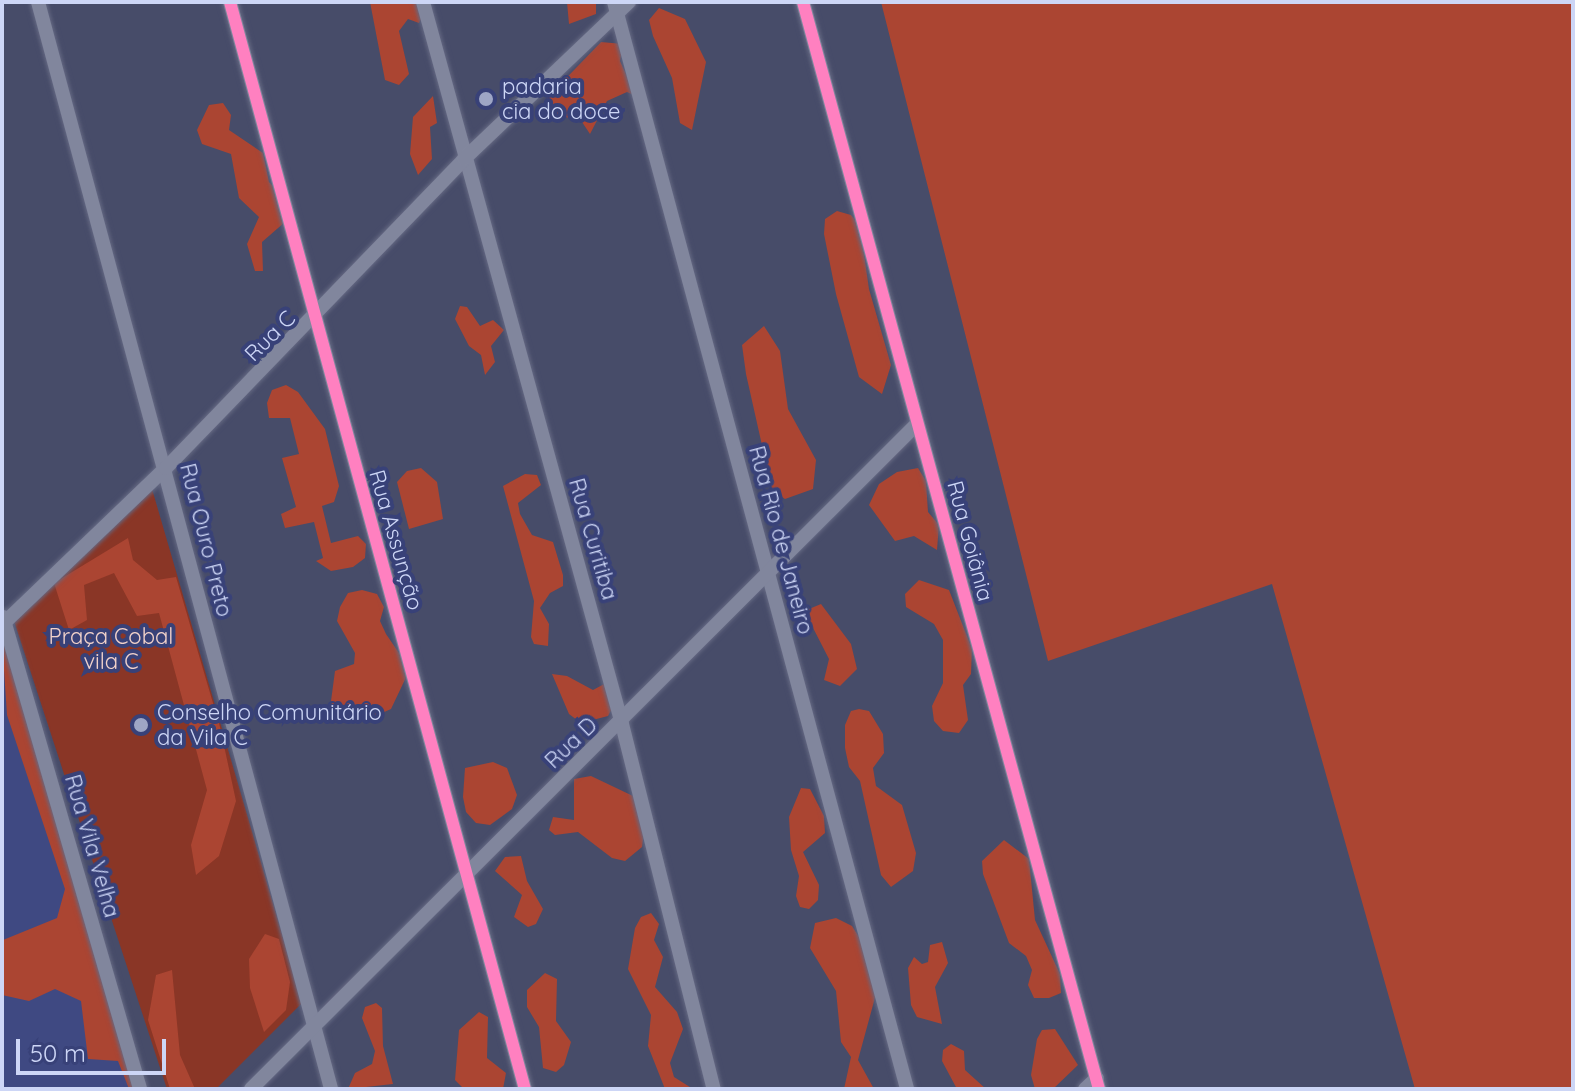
<!DOCTYPE html>
<meta charset="utf-8">
<style>
body{margin:0}
#map{position:relative;width:1575px;height:1091px;overflow:hidden;background:#474c69;font-family:Quicksand,sans-serif}
div>[style]{position:absolute}
[style*='--x']{left:calc(var(--x)*1px);top:calc(var(--y)*1px);width:calc(var(--w)*1px);rotate:calc(var(--a)*1deg)}
.built>*{inset:0;background:#3f4982}
.green>*{inset:0;background:#8a3626}
.forest>*{inset:0;background:#ab4532}
.roads{filter:drop-shadow(0 0 2px #656983) drop-shadow(0 0 2px #656983)}
.minor>*{height:14px;margin:-7px;padding:0 7px;transform-origin:7px;border-radius:7px;background:#81869d}
.cycleway>*{height:12px;margin:-6px;padding:0 6px;transform-origin:6px;border-radius:6px;background:#ff80c0}
.dots>*{width:22px;height:22px;translate:-50% -50%;box-sizing:border-box;border:4px solid #384178;border-radius:50%}
span{translate:-50% -50%;white-space:nowrap;text-align:center;line-height:1.15;-webkit-text-stroke:8px #384178;paint-order:stroke}
.poi-label{font-size:22px;color:#cdd6f6}
.left{translate:0 -50%;text-align:left}
.street-label{font-size:22px;color:#cdd6f6}
.park-label{font-size:22px;color:#f2d2ca}
.frame{position:absolute;inset:0;border:4px solid #cdd6f6;pointer-events:none}
.scale{position:absolute;left:16px;top:1039px;width:150px;height:36px;box-sizing:border-box;border:4px solid #cdd6f6;border-top:0;padding-left:10px;font-size:24px;line-height:28px;white-space:nowrap;color:#cdd6f6;-webkit-text-stroke:6px #384178;paint-order:stroke}
</style>
<div id="map">
<div class="built">
<div style="clip-path:polygon(2px 654px,131px 1089px,2px 1089px)"></div>
</div>
<div class="green">
<div style="clip-path:polygon(152px 489px,302px 1003px,216px 1089px,167px 1089px,14px 621px)"></div>
</div>
<div class="forest">
<div style="clip-path:polygon(370px 2px,419px 2px,423px 15px,419px 23px,408px 19px,399px 31px,409px 74px,399px 85px,385px 80px)"></div>
<div style="clip-path:polygon(567px 2px,596px 2px,596px 14px,569px 24px)"></div>
<div style="clip-path:polygon(881px 2px,1573px 2px,1573px 1089px,1415px 1089px,1272px 584px,1048px 661px)"></div>
<div style="clip-path:polygon(659px 8px,685px 19px,706px 62px,692px 130px,680px 123px,672px 78px,653px 36px,649px 20px)"></div>
<div style="clip-path:polygon(601px 42px,623px 44px,620px 61px,636px 96px,627px 92px,607px 101px,590px 134px,582px 122px,553px 113px,547px 98px)"></div>
<div style="clip-path:polygon(433px 96px,437px 123px,430px 127px,432px 159px,418px 175px,410px 154px,413px 117px)"></div>
<div style="clip-path:polygon(223px 103px,231px 115px,229px 130px,263px 153px,269px 182px,279px 193px,285px 222px,262px 242px,263px 271px,255px 271px,247px 244px,259px 217px,239px 198px,231px 154px,202px 144px,197px 130px,209px 105px)"></div>
<div style="clip-path:polygon(837px 211px,851px 215px,860px 226px,869px 289px,891px 365px,882px 394px,859px 377px,836px 294px,824px 234px,825px 219px)"></div>
<div style="clip-path:polygon(460px 306px,467px 307px,480px 326px,493px 320px,504px 330px,491px 346px,495px 362px,485px 375px,481px 355px,469px 346px,455px 319px)"></div>
<div style="clip-path:polygon(764px 326px,780px 351px,788px 409px,816px 460px,813px 489px,785px 499px,772px 490px,746px 374px,742px 345px)"></div>
<div style="clip-path:polygon(286px 385px,298px 392px,325px 429px,339px 486px,334px 502px,322px 506px,331px 543px,358px 536px,366px 544px,365px 558px,353px 567px,331px 571px,316px 561px,323px 558px,314px 522px,285px 528px,281px 514px,296px 507px,282px 458px,299px 454px,290px 418px,269px 418px,267px 403px,272px 390px)"></div>
<div style="clip-path:polygon(421px 468px,437px 482px,443px 519px,409px 529px,397px 482px,407px 471px)"></div>
<div style="clip-path:polygon(918px 468px,926px 481px,928px 512px,939px 525px,937px 550px,914px 536px,895px 541px,869px 505px,879px 484px,897px 472px)"></div>
<div style="clip-path:polygon(525px 474px,537px 475px,541px 485px,518px 503px,520px 514px,532px 535px,553px 542px,563px 575px,563px 586px,550px 593px,540px 608px,549px 624px,548px 646px,534px 644px,531px 637px,534px 601px,503px 486px)"></div>
<div style="clip-path:polygon(128px 538px,133px 560px,157px 580px,176px 577px,220px 727px,236px 801px,219px 856px,196px 875px,191px 845px,207px 790px,159px 613px,137px 616px,114px 573px,84px 585px,87px 620px,69px 630px,54px 583px)"></div>
<div style="clip-path:polygon(919px 580px,949px 590px,972px 649px,971px 674px,963px 685px,968px 720px,959px 733px,943px 731px,934px 721px,932px 706px,943px 683px,943px 640px,934px 624px,906px 607px,905px 594px)"></div>
<div style="clip-path:polygon(362px 590px,377px 594px,384px 607px,380px 621px,386px 634px,410px 669px,391px 709px,366px 720px,359px 704px,335px 709px,331px 701px,335px 671px,354px 664px,355px 653px,337px 621px,340px 607px,348px 593px)"></div>
<div style="clip-path:polygon(821px 604px,851px 644px,857px 669px,840px 686px,824px 680px,829px 659px,810px 622px,809px 609px)"></div>
<div style="clip-path:polygon(2px 640px,11px 662px,136px 1089px,129px 1089px,118px 1061px,88px 1059px,81px 1001px,55px 989px,29px 1001px,2px 995px,3px 940px,57px 918px,65px 889px,7px 715px)"></div>
<div style="clip-path:polygon(552px 674px,567px 676px,593px 690px,606px 683px,615px 703px,608px 716px,581px 723px,569px 714px)"></div>
<div style="clip-path:polygon(859px 709px,869px 711px,883px 734px,884px 753px,873px 768px,876px 786px,902px 805px,916px 853px,913px 871px,891px 887px,881px 875px,860px 781px,849px 767px,845px 748px,845px 725px,851px 711px)"></div>
<div style="clip-path:polygon(493px 762px,507px 768px,517px 795px,512px 809px,490px 825px,476px 823px,466px 812px,463px 797px,465px 768px)"></div>
<div style="clip-path:polygon(591px 776px,633px 796px,644px 833px,642px 847px,625px 861px,612px 858px,578px 832px,555px 835px,549px 830px,553px 817px,574px 820px,574px 779px)"></div>
<div style="clip-path:polygon(801px 788px,810px 789px,824px 816px,825px 833px,803px 852px,819px 885px,818px 900px,809px 909px,800px 907px,796px 896px,799px 876px,791px 850px,789px 817px)"></div>
<div style="clip-path:polygon(1004px 840px,1029px 859px,1035px 920px,1060px 974px,1061px 993px,1049px 998px,1034px 998px,1028px 985px,1032px 970px,1026px 956px,1009px 943px,983px 874px,982px 861px)"></div>
<div style="clip-path:polygon(521px 856px,527px 881px,543px 909px,536px 924px,528px 927px,514px 917px,522px 895px,495px 871px,505px 857px)"></div>
<div style="clip-path:polygon(651px 913px,659px 924px,654px 940px,663px 957px,655px 987px,677px 1012px,683px 1029px,670px 1063px,674px 1077px,693px 1089px,665px 1089px,648px 1046px,651px 1015px,628px 969px,635px 928px,641px 917px)"></div>
<div style="clip-path:polygon(836px 918px,852px 926px,868px 951px,876px 994px,858px 1060px,874px 1089px,844px 1089px,851px 1057px,841px 1042px,836px 991px,810px 948px,815px 923px)"></div>
<div style="clip-path:polygon(265px 934px,279px 939px,290px 982px,286px 1010px,264px 1032px,250px 988px,249px 959px)"></div>
<div style="clip-path:polygon(942px 942px,948px 963px,935px 987px,942px 1024px,917px 1017px,911px 1005px,908px 968px,914px 957px,922px 964px,928px 962px,930px 945px)"></div>
<div style="clip-path:polygon(172px 970px,180px 1055px,195px 1089px,170px 1089px,148px 1020px,156px 975px)"></div>
<div style="clip-path:polygon(545px 973px,557px 979px,556px 1021px,571px 1042px,564px 1065px,556px 1072px,543px 1068px,539px 1027px,527px 1007px,527px 990px)"></div>
<div style="clip-path:polygon(376px 1003px,382px 1008px,383px 1046px,393px 1084px,348px 1089px,355px 1073px,372px 1064px,375px 1051px,362px 1018px,365px 1007px)"></div>
<div style="clip-path:polygon(479px 1012px,488px 1017px,487px 1058px,506px 1073px,503px 1089px,464px 1089px,455px 1080px,459px 1030px)"></div>
<div style="clip-path:polygon(1055px 1029px,1078px 1065px,1053px 1089px,1035px 1089px,1031px 1075px,1037px 1039px,1042px 1030px)"></div>
<div style="clip-path:polygon(951px 1044px,964px 1051px,965px 1070px,986px 1089px,957px 1089px,942px 1061px,943px 1050px)"></div>
</div>
<div class="roads">
<div class="minor">
<div style="--x:38;--y:2;--w:1126;--a:74.91"></div>
<div style="--x:230;--y:2;--w:1126;--a:74.82"></div>
<div style="--x:423;--y:2;--w:749;--a:74.59"></div>
<div style="--x:622;--y:724;--w:376;--a:75.9"></div>
<div style="--x:614;--y:2;--w:1126;--a:74.91"></div>
<div style="--x:803;--y:2;--w:1127;--a:74.77"></div>
<div style="--x:3;--y:617;--w:491;--a:73.8"></div>
<div style="--x:2;--y:625;--w:227;--a:-43.8"></div>
<div style="--x:166;--y:468;--w:429;--a:-46"></div>
<div style="--x:464;--y:159;--w:228;--a:-43.6"></div>
<div style="--x:251;--y:1089;--w:941;--a:-44.96"></div>
<div style="--x:1085;--y:1089;--w:16;--a:-43"></div>
</div>
</div>
<div class="cycleway">
<div style="--x:230;--y:2;--w:1126;--a:74.82"></div>
<div style="--x:803;--y:2;--w:1127;--a:74.77"></div>
</div>
<div class="dots">
<div style="left:486px;top:99px;background:#9ea6c5"></div>
<div style="left:141px;top:725px;background:#9ea6c5"></div>
</div>
<div class="poi-label">
<span class="left" style="left:502px;top:99px">padaria<br>cia do doce</span>
<span class="left" style="left:157px;top:725px">Conselho Comunitário<br>da Vila C</span>
</div>
<div class="street-label">
<span style="left:270px;top:336px;rotate:-45deg">Rua C</span>
<span style="left:593px;top:539px;rotate:74deg">Rua Curitiba</span>
<span style="left:206px;top:540px;rotate:76deg">Rua Ouro Preto</span>
<span style="left:396px;top:540px;rotate:74deg">Rua Assunção</span>
<span style="left:781px;top:540px;rotate:75deg">Rua Rio de Janeiro</span>
<span style="left:970px;top:541px;rotate:75deg">Rua Goiânia</span>
<span style="left:571px;top:743px;rotate:-44deg">Rua D</span>
<span style="left:92px;top:846px;rotate:74deg">Rua Vila Velha</span>
</div>
<div class="park-label">
<span style="left:111px;top:649px">Praça Cobal<br>vila C</span>
</div>
<div class="frame"></div>
<div class="scale">50 m</div>
</div>
